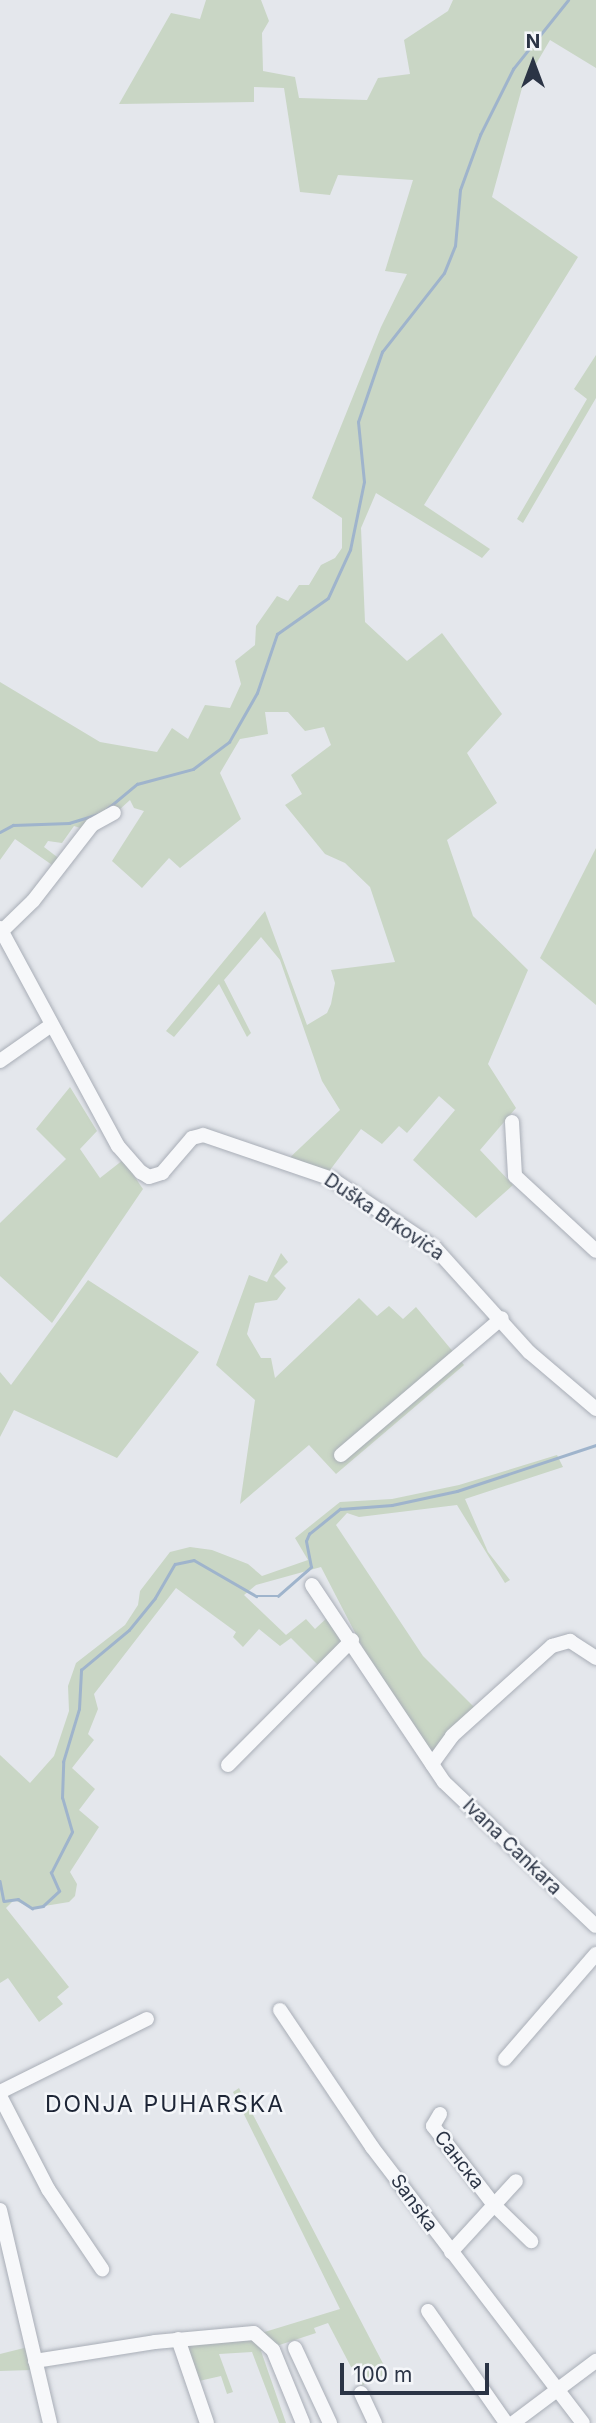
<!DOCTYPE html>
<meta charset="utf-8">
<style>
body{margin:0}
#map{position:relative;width:596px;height:2423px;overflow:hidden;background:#e4e7ec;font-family:Inter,sans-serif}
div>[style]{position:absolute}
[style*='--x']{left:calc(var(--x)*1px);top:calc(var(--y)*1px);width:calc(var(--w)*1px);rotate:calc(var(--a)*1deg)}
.green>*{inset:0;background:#c9d6c5}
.stream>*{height:2.5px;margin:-1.25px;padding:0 1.25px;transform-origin:1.25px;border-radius:1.25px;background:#9fb4cc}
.roads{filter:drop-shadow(0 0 2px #a9aeb7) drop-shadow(0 0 2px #a9aeb7)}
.minor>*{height:14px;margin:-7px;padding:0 7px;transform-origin:7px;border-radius:7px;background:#f7f8fa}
span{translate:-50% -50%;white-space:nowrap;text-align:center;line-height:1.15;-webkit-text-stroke:5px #f4f6f9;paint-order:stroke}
.street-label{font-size:19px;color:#2b3445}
.quarter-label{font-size:23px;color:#1d2536;letter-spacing:2px}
.north{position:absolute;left:498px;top:28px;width:70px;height:70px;-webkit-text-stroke:5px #f4f6f9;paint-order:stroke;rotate:0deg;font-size:19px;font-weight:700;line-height:28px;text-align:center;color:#2b3445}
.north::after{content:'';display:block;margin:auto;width:24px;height:32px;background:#2b3445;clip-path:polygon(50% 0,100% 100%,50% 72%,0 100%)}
.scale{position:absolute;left:340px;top:2363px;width:149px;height:32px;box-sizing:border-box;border:4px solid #2b3445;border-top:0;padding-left:9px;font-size:21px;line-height:24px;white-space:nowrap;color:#2b3445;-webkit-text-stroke:5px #f4f6f9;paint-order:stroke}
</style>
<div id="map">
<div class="green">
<div style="clip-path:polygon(206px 0,261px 0,269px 21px,262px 33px,263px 71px,295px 77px,299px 98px,367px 100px,378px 78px,410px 74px,404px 40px,448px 11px,453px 0,596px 0,596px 68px,550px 40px,522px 88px,492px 197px,578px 257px,424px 505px,490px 549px,482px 558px,376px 493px,361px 528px,365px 622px,407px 661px,442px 633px,502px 714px,467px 753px,497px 803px,447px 840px,473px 916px,528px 970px,488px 1064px,516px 1108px,480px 1150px,513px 1185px,476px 1218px,413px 1160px,455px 1110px,439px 1096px,407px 1133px,399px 1126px,382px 1144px,361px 1129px,324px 1178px,282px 1165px,340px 1110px,322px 1081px,280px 960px,261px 937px,224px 980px,251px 1033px,247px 1037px,219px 984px,174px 1037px,166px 1031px,265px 911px,307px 1025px,327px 1013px,331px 1004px,335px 983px,331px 970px,395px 962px,370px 887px,345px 863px,325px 854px,285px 805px,302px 794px,291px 775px,331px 745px,324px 727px,305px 731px,288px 712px,265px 712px,268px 734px,240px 739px,220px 773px,241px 819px,180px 868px,169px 858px,142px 888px,112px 861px,144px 811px,134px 808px,130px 800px,107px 821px,87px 830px,74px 826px,62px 843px,48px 841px,44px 847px,61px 860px,55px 867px,15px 839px,0 860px,0 682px,100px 742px,157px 752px,172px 728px,188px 739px,205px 705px,230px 708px,241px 684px,235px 661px,255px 645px,256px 626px,277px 596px,288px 601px,299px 585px,309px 585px,321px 565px,335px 558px,342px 548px,342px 518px,312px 498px,381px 327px,407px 274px,385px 271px,413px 180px,338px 175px,330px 195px,300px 192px,284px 88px,254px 87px,254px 102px,119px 104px,171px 13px,200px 19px)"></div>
<div style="clip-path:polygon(596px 355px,596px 398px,523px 523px,517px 519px,587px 399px,574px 389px)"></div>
<div style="clip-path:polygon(596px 848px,596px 1005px,540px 958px)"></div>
<div style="clip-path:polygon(70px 1087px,97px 1131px,80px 1149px,100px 1178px,123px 1160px,143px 1189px,52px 1323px,0 1276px,0 1223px,66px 1159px,36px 1129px)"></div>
<div style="clip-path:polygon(281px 1253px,288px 1262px,274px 1276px,286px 1288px,277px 1300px,255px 1303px,247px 1334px,261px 1358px,271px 1358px,275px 1378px,359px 1298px,377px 1316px,389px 1306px,403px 1319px,416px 1307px,464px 1365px,336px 1474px,309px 1445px,240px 1504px,255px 1400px,216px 1365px,249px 1275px,267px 1282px)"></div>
<div style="clip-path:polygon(88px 1280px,199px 1352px,117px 1458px,14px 1410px,0 1437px,0 1372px,11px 1385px)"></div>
<div style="clip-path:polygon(557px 1455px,563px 1467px,465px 1499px,488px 1552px,510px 1580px,505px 1583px,457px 1505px,359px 1517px,347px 1513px,336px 1525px,423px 1656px,478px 1711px,433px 1759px,365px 1652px,321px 1567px,256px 1585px,244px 1595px,286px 1635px,306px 1619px,315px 1629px,329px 1616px,347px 1639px,325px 1672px,291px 1638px,280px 1646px,259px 1629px,243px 1647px,233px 1637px,236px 1632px,176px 1588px,94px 1694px,98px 1709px,88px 1734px,94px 1740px,72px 1768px,95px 1789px,79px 1810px,99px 1827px,70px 1872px,77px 1884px,75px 1896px,69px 1902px,32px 1908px,14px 1900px,6px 1908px,69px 1987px,57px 1997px,63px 2004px,39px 2022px,8px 1978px,0 1983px,0 1755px,30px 1783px,54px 1756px,69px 1711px,68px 1686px,76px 1663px,125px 1625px,138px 1605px,140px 1591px,170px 1552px,190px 1547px,212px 1550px,248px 1564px,262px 1576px,308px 1560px,295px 1538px,340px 1502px,392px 1499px,459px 1485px)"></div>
<div style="clip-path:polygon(239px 2088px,388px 2373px,361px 2386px,328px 2323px,314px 2328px,316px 2333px,261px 2351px,286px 2423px,279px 2423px,252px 2352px,219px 2354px,233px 2392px,227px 2394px,221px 2376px,199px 2381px,182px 2339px,258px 2334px,340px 2309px,233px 2092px)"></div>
<div style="clip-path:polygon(28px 2347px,32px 2370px,0 2371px,0 2354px)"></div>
</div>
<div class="stream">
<div style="--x:107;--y:809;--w:39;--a:-40"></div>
<div style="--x:137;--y:784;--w:58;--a:-15"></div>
<div style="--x:193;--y:769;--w:45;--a:-36.9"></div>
<div style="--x:229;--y:742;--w:56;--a:-60.3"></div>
<div style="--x:257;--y:693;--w:62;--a:-71.3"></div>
<div style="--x:277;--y:634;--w:62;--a:-35.2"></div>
<div style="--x:328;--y:598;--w:53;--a:-65.4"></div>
<div style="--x:350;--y:550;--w:69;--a:-78.4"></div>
<div style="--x:364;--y:482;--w:60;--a:-95.7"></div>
<div style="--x:358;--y:422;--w:74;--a:-71.1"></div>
<div style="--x:382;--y:352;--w:100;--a:-51.9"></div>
<div style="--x:444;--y:273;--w:29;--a:-68"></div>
<div style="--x:455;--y:246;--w:56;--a:-84.9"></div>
<div style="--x:460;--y:190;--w:59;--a:-70"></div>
<div style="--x:480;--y:135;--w:74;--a:-63.4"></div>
<div style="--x:513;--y:69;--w:88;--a:-51.4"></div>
<div style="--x:0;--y:832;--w:15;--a:-28"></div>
<div style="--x:13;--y:825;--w:56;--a:-2"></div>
<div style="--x:69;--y:823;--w:34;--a:-17"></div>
<div style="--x:0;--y:1881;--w:20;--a:79"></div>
<div style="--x:4;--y:1901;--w:14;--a:-8"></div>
<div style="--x:18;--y:1899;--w:17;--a:33"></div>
<div style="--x:32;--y:1908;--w:11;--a:-10"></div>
<div style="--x:43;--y:1906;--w:22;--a:-43"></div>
<div style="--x:59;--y:1891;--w:20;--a:-114"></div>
<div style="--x:51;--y:1873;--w:46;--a:-62.9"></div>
<div style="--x:72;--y:1832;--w:35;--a:-106"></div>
<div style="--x:62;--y:1798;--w:36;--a:-88"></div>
<div style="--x:63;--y:1762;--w:55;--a:-73.2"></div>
<div style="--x:79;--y:1709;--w:39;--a:-87"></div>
<div style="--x:81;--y:1670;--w:62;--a:-39.8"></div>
<div style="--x:129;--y:1630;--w:41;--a:-50.9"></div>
<div style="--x:155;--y:1598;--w:39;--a:-60"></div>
<div style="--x:175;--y:1564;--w:19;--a:-12"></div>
<div style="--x:194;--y:1560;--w:72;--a:30.1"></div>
<div style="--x:256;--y:1596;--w:22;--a:0"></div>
<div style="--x:278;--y:1596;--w:44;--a:-41.3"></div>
<div style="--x:311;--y:1567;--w:26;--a:-101"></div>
<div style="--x:306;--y:1541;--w:8;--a:-67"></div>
<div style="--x:309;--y:1534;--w:40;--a:-39"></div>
<div style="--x:340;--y:1509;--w:52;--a:-4.4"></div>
<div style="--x:392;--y:1505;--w:66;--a:-12.2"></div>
<div style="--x:457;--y:1491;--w:146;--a:-18.3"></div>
</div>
<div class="roads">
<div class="minor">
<div style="--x:0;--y:928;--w:248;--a:61.6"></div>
<div style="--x:118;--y:1146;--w:35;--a:49"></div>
<div style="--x:141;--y:1172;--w:9;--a:32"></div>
<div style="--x:149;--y:1177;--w:14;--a:-17"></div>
<div style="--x:162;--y:1173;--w:46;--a:-49.4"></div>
<div style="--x:192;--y:1138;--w:11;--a:-15"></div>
<div style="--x:203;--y:1135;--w:136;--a:18.8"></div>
<div style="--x:332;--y:1179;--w:124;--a:33.8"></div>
<div style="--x:435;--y:1248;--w:140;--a:47.9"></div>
<div style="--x:529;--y:1352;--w:88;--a:40.4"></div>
<div style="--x:2;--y:931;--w:43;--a:-44.1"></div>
<div style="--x:33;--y:901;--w:96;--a:-52.2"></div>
<div style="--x:92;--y:825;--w:25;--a:-29"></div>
<div style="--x:0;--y:1061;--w:61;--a:-35"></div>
<div style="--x:512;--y:1122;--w:54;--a:86.8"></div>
<div style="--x:515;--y:1176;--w:110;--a:42.8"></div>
<div style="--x:341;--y:1455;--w:211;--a:-40.4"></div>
<div style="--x:312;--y:1585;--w:237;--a:56.2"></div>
<div style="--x:444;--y:1782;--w:209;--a:43.5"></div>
<div style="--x:432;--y:1764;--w:34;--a:-54"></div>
<div style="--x:452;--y:1736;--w:135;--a:-42"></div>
<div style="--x:552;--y:1646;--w:19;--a:-16"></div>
<div style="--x:570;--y:1641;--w:31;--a:33"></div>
<div style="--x:228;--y:1765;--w:176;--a:-45.2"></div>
<div style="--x:280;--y:2010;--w:165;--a:56.1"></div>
<div style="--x:372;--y:2147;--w:347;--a:52.6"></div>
<div style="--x:505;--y:2059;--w:139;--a:-49.1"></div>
<div style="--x:0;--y:2092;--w:164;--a:-26.4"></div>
<div style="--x:0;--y:2096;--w:105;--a:62.7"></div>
<div style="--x:48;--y:2189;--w:97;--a:56"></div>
<div style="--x:440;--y:2114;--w:14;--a:120"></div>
<div style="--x:433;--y:2126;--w:100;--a:52.3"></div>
<div style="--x:494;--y:2205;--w:52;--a:44.2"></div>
<div style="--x:0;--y:2210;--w:219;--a:76.8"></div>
<div style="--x:451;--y:2252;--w:96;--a:-47.5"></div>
<div style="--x:428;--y:2311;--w:136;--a:55.1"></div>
<div style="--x:178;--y:2339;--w:89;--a:71"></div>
<div style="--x:295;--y:2348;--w:83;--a:65"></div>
<div style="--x:35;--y:2361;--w:121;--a:-9"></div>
<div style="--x:155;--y:2342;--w:99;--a:-5.2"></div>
<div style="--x:254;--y:2333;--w:25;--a:42"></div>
<div style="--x:273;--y:2350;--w:79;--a:67.7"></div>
<div style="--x:361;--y:2393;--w:33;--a:65"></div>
<div style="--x:513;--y:2423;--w:104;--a:-36.8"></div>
</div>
</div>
<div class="street-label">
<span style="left:384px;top:1217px;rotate:34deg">Duška Brkovića</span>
<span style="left:512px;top:1847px;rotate:44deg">Ivana Cankara</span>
<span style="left:459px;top:2160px;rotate:52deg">Санска</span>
<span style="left:414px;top:2203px;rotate:54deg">Sanska</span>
</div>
<div class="quarter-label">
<span style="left:165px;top:2104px">DONJA PUHARSKA</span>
</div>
<div class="north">N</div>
<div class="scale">100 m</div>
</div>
